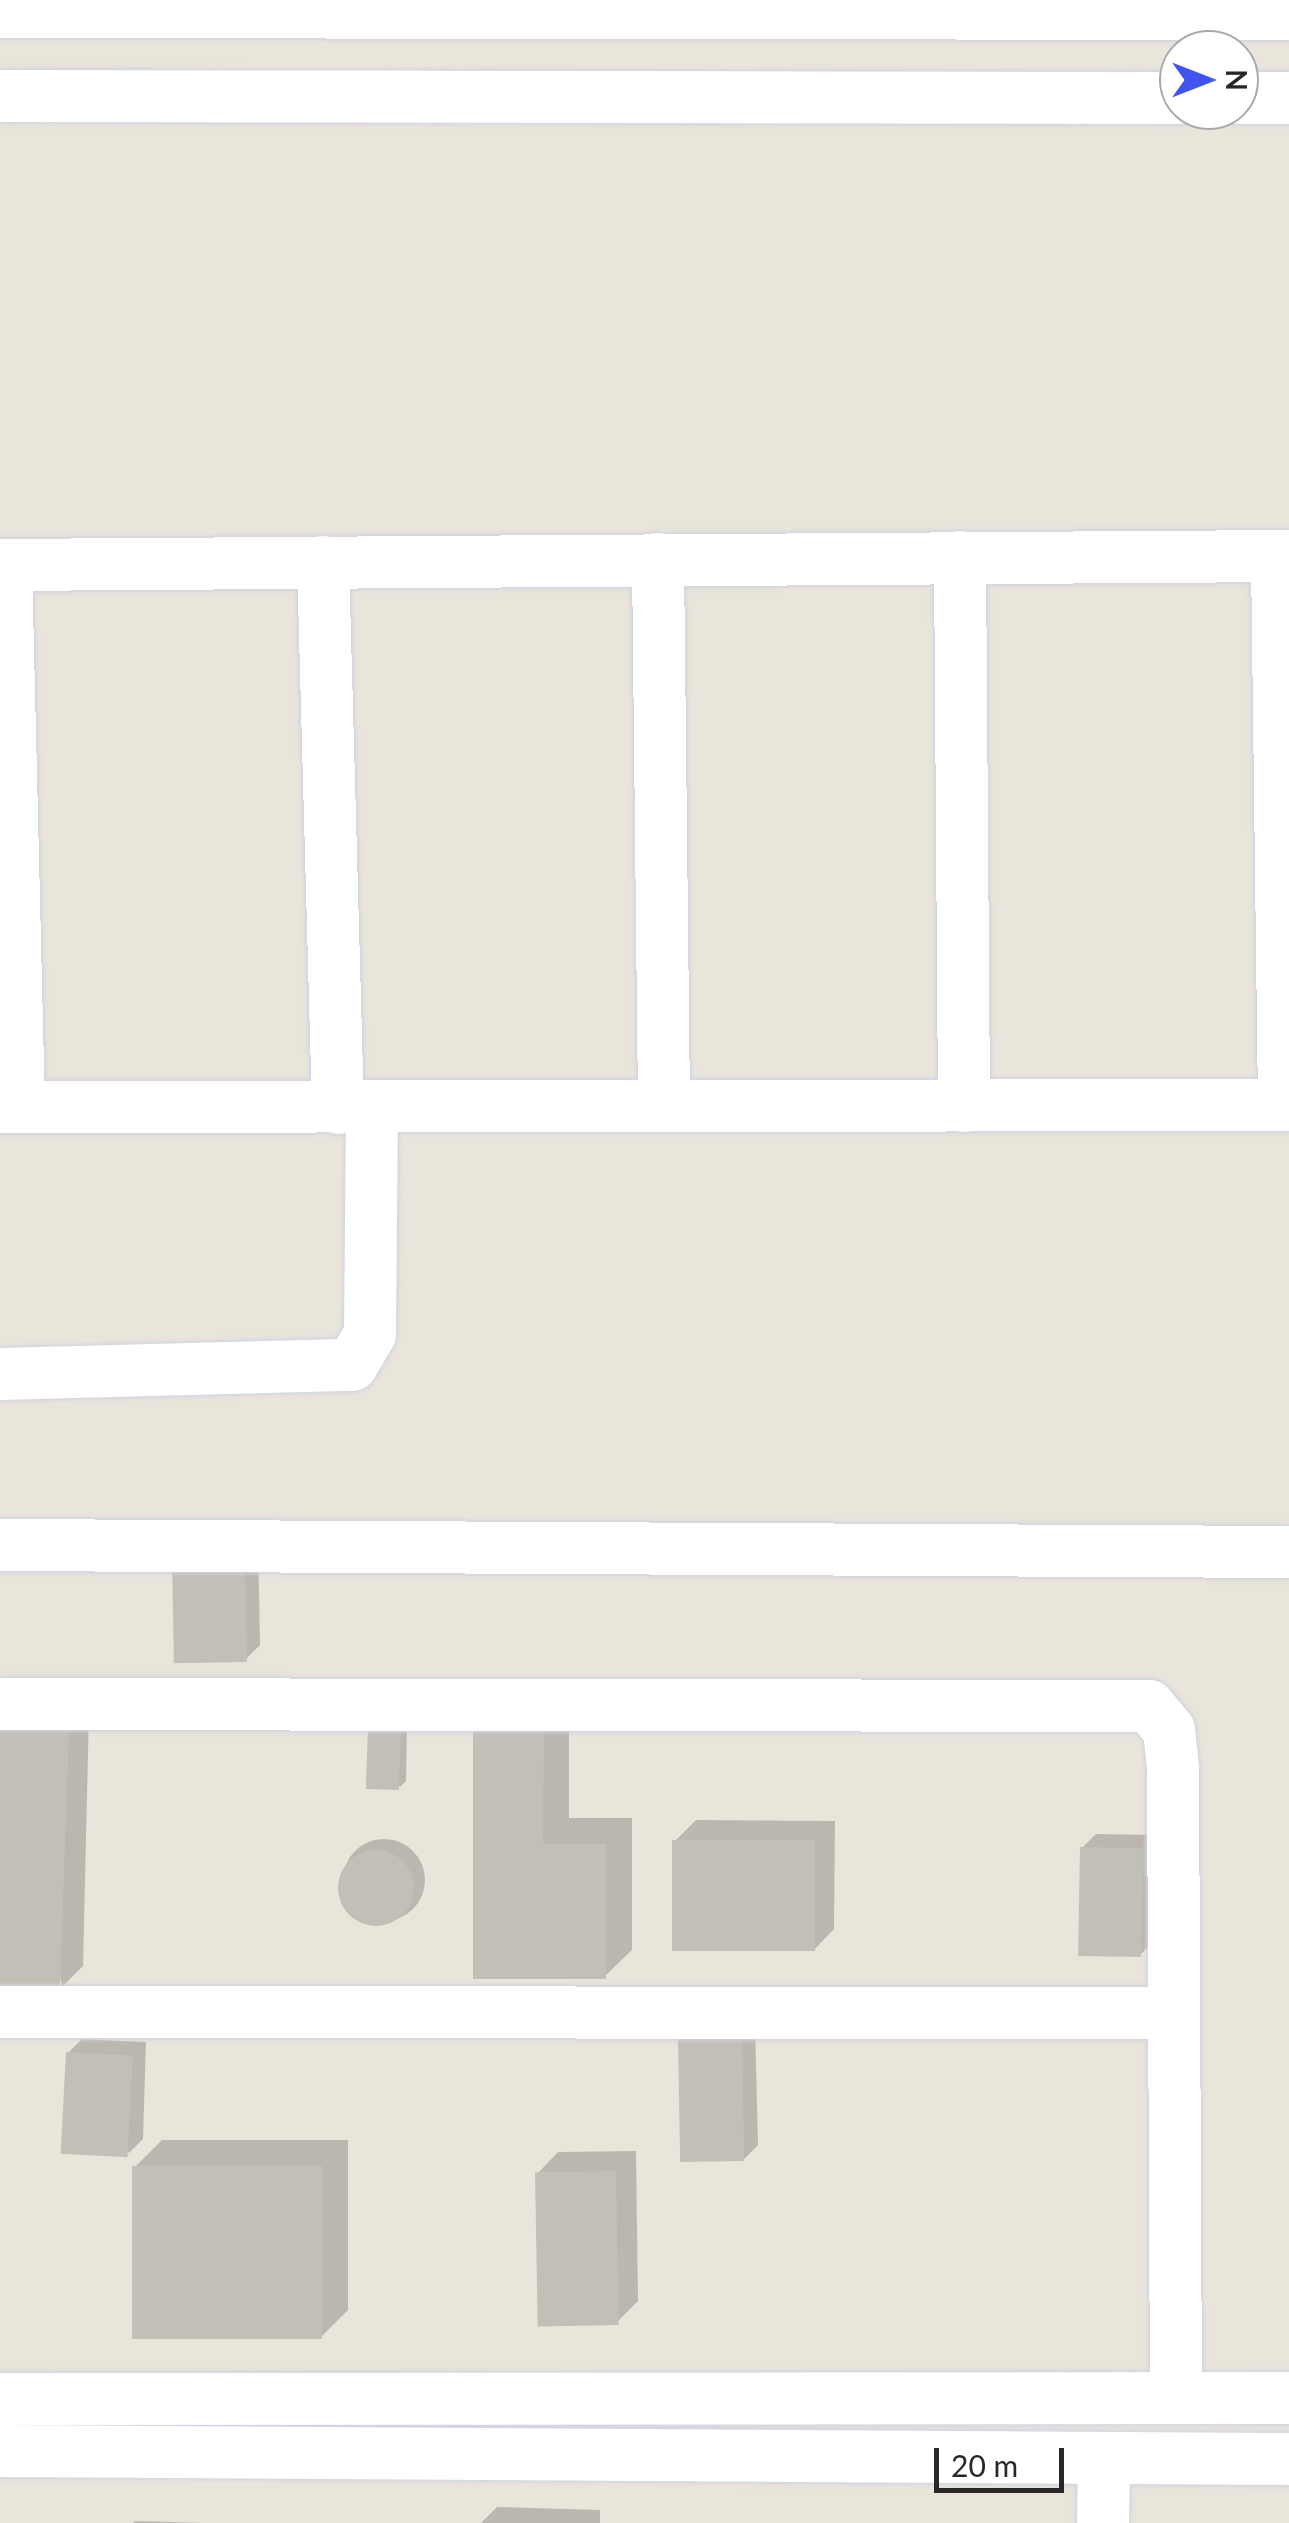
<!DOCTYPE html>
<style>
body{margin:0}
#map{position:relative;width:1289px;height:2523px;overflow:hidden;background:#eae5db;font-family:Lato,sans-serif}
div>[style]{position:absolute}
[style*='--x']{left:calc(var(--x)*1px);top:calc(var(--y)*1px);width:calc(var(--w)*1px);rotate:calc(var(--a)*1deg)}
.shadow>*{inset:0;background:#0003}
.round{border-radius:50%}
.building>*{inset:0;background:#c2bfb6;transform-origin:0 0}
.roads{filter:drop-shadow(0 0 2px #d0d2e1) drop-shadow(0 0 2px #d0d2e1)}
.street>*{height:52px;margin:-26px;padding:0 26px;transform-origin:26px;border-radius:26px;background:#fff}
span{translate:-50% -50%;white-space:nowrap;text-align:center;line-height:1.15;-webkit-text-stroke:8px #fff;paint-order:stroke}
.north{position:absolute;left:1159px;top:30px;width:100px;height:100px;box-sizing:border-box;background:#fff;border:2px solid #a9a9a9;border-radius:50%;rotate:90deg;font-size:28px;font-weight:700;line-height:40px;text-align:center;color:#282828}
.north::after{content:'';display:block;margin:auto;width:35px;height:45px;background:#4254f0;clip-path:polygon(50% 0,100% 100%,50% 72%,0 100%)}
.scale{position:absolute;left:934px;top:2448px;width:130px;height:45px;box-sizing:border-box;border:5px solid #282828;border-top:0;padding-left:12px;font-size:30px;line-height:35px;white-space:nowrap;color:#282828;-webkit-text-stroke:8px #fff;paint-order:stroke}
</style>
<div id="map">
<div class="shadow">
<div style="clip-path:polygon(258px 1541px,260px 1645px,246px 1659px,176px 1660px)"></div>
<div style="clip-path:polygon(502px 1700px,569px 1700px,569px 1818px,632px 1818px,632px 1950px,605px 1976px,475px 1976px)"></div>
<div style="clip-path:polygon(18px 1708px,89px 1710px,83px 1966px,62px 1987px)"></div>
<div style="clip-path:polygon(407px 1722px,406px 1781px,400px 1787px,371px 1728px)"></div>
<div style="clip-path:polygon(696px 1820px,835px 1821px,834px 1929px,814px 1950px,675px 1841px)"></div>
<div style="clip-path:polygon(1096px 1834px,1156px 1835px,1154px 1941px,1140px 1955px,1082px 1848px)"></div>
<div class="round" style="left:343px;top:1839px;width:82px;height:82px"></div>
<div style="clip-path:polygon(755px 2025px,758px 2145px,744px 2159px,680px 2041px,695px 2027px)"></div>
<div style="clip-path:polygon(82px 2039px,146px 2042px,143px 2139px,129px 2153px,68px 2053px)"></div>
<div style="clip-path:polygon(162px 2140px,348px 2140px,348px 2310px,321px 2337px,135px 2167px)"></div>
<div style="clip-path:polygon(636px 2151px,638px 2301px,617px 2322px,538px 2173px,558px 2152px)"></div>
<div style="clip-path:polygon(497px 2507px,600px 2510px,600px 2523px,481px 2523px)"></div>
<div style="clip-path:polygon(135px 2521px,206px 2523px,133px 2523px)"></div>
</div>
<div class="building">
<div style="left:245px;top:1554px;width:108px;height:73px;rotate:89deg"></div>
<div style="clip-path:polygon(473px 1726px,544px 1726px,543px 1844px,606px 1844px,606px 1979px,473px 1979px)"></div>
<div style="left:368px;top:1727px;width:33px;height:62px;rotate:2deg"></div>
<div style="left:0;top:1728px;width:69px;height:260px;rotate:2deg"></div>
<div style="left:672px;top:1840px;width:143px;height:111px"></div>
<div style="left:1080px;top:1847px;width:63px;height:109px;rotate:1deg"></div>
<div class="round" style="left:338px;top:1850px;width:76px;height:76px"></div>
<div style="left:742px;top:2038px;width:123px;height:64px;rotate:89deg"></div>
<div style="left:66px;top:2052px;width:67px;height:102px;rotate:3deg"></div>
<div style="left:132px;top:2166px;width:190px;height:173px"></div>
<div style="left:616px;top:2171px;width:154px;height:81px;rotate:89deg"></div>
</div>
<div class="roads">
<div class="street">
<div style="--x:0;--y:12;--w:1289;--a:0.09"></div>
<div style="--x:0;--y:96;--w:1179;--a:0.1"></div>
<div style="--x:1239;--y:98;--w:50;--a:0"></div>
<div style="--x:1277;--y:556;--w:549;--a:89.27"></div>
<div style="--x:960;--y:557;--w:549;--a:89.58"></div>
<div style="--x:658;--y:559;--w:544;--a:89.37"></div>
<div style="--x:323;--y:562;--w:546;--a:88.43"></div>
<div style="--x:0;--y:565;--w:1289;--a:-0.4"></div>
<div style="--x:6;--y:565;--w:542;--a:88.63"></div>
<div style="--x:0;--y:1107;--w:1289;--a:-0.09"></div>
<div style="--x:0;--y:1374;--w:352;--a:-1.5"></div>
<div style="--x:352;--y:1365;--w:36;--a:-60"></div>
<div style="--x:370;--y:1334;--w:226;--a:-89.5"></div>
<div style="--x:0;--y:1545;--w:1289;--a:0.31"></div>
<div style="--x:0;--y:1704;--w:1149;--a:0.1"></div>
<div style="--x:1149;--y:1706;--w:31;--a:50"></div>
<div style="--x:1169;--y:1730;--w:39;--a:84"></div>
<div style="--x:1173;--y:1769;--w:628;--a:89.73"></div>
<div style="--x:0;--y:2012;--w:1169;--a:0.05"></div>
<div style="--x:0;--y:2399;--w:1289;--a:-0.04"></div>
<div style="--x:0;--y:2451;--w:1289;--a:0.36"></div>
<div style="--x:1103;--y:2523;--w:63;--a:-89.1"></div>
</div>
</div>
<div class="north">N</div>
<div class="scale">20 m</div>
</div>
